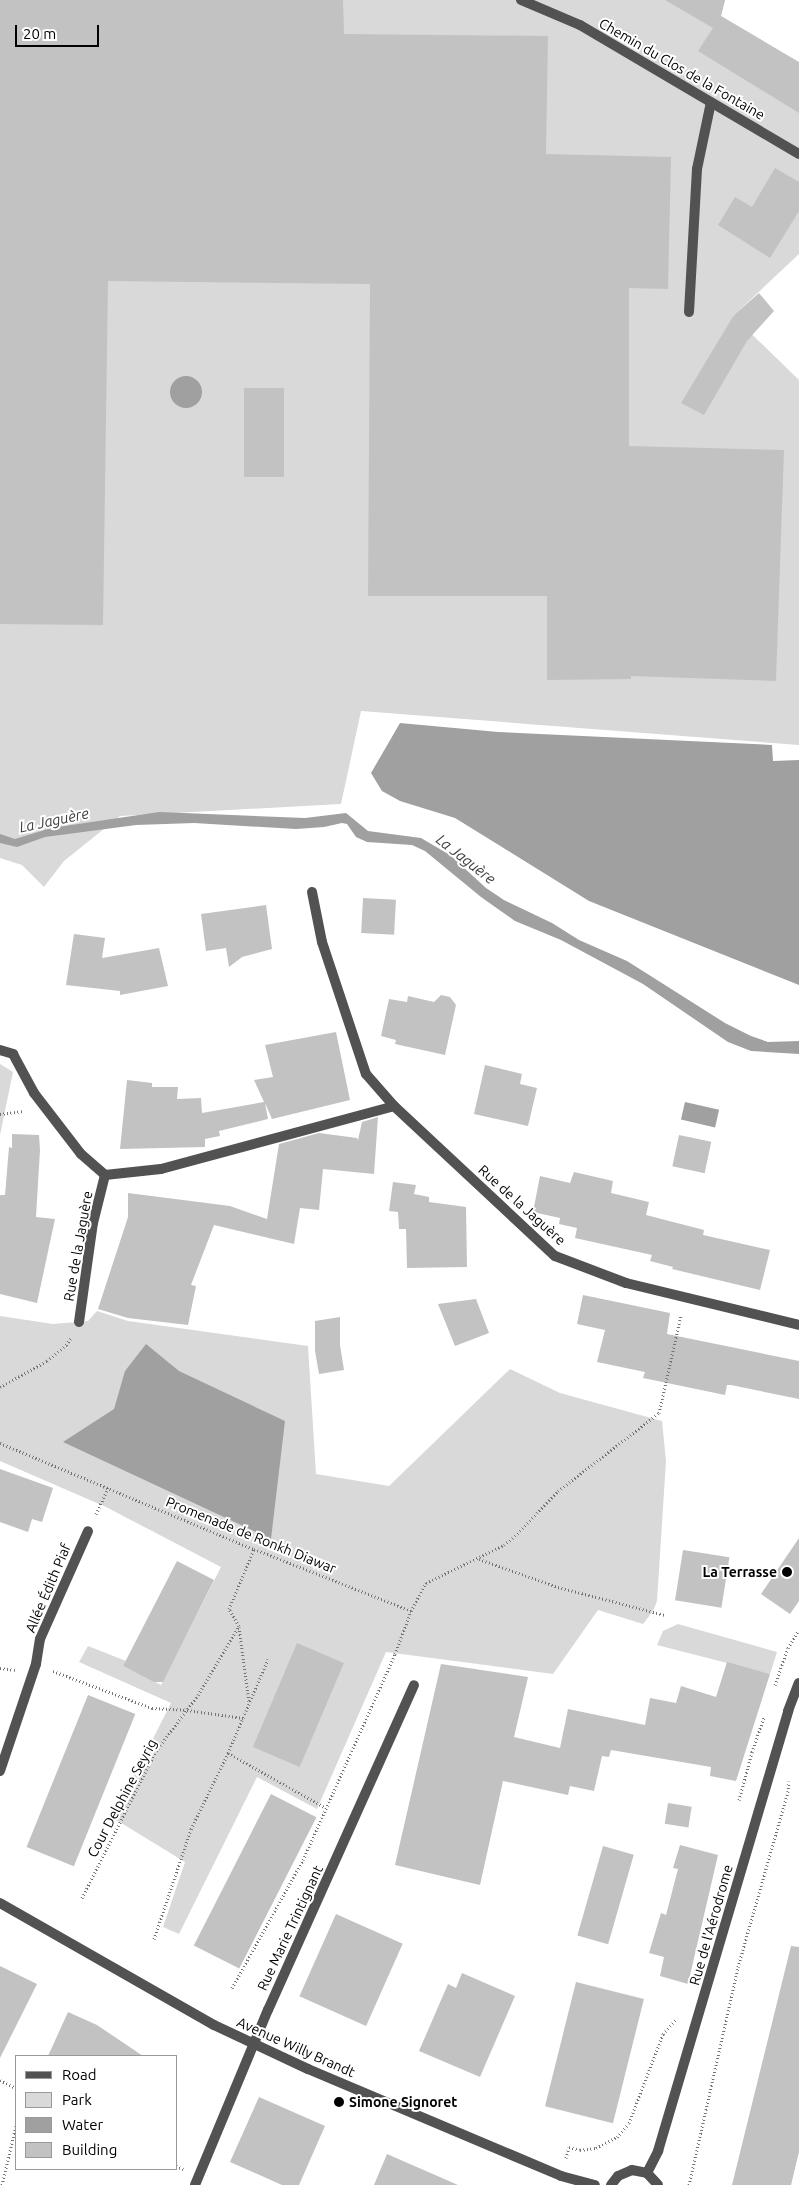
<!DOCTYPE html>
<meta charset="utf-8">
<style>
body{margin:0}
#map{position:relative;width:799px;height:2185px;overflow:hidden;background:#fff;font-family:Ubuntu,sans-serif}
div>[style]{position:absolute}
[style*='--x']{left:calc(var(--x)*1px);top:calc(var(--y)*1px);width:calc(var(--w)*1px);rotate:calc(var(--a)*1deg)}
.green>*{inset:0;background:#d9d9d9}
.water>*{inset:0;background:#a0a0a0;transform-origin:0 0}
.round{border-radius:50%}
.building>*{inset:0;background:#c2c2c2;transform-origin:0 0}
.path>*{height:3px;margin-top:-1.5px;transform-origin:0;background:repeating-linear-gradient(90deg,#747474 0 1px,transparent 0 3.5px)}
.service>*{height:10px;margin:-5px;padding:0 5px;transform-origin:5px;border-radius:5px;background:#525252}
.minor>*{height:10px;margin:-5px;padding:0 5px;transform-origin:5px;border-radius:5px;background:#525252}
.tertiary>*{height:10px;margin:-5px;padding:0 5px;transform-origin:5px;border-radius:5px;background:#525252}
.dots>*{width:14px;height:14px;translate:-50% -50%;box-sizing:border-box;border:2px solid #fff;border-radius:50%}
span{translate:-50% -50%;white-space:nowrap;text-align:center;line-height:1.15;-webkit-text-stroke:4px #fff;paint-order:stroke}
.street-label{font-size:14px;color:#000}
.poi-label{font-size:14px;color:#000;font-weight:700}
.right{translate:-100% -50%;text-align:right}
.left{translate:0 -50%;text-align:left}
.water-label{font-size:15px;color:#414141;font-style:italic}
.legend{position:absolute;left:15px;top:2055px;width:162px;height:115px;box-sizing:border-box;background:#fff;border:1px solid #999;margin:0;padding:6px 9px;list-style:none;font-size:15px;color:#000}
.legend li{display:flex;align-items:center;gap:10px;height:25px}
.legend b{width:25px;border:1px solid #999}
.scale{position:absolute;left:15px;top:25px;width:84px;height:22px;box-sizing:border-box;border:2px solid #000;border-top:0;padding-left:6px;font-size:15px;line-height:18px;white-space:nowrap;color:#000;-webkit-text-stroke:4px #fff;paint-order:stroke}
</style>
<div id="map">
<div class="green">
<div style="clip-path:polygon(0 0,725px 0,721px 16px,799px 63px,799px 254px,733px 316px,799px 380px,799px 745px,361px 711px,341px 804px,120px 816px,64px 861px,44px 887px,22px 865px,0 858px)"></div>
<div style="clip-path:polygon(0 1064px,13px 1072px,0 1135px)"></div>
<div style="clip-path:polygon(evenodd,97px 1311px,128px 1321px,308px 1346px,316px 1474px,389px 1486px,510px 1369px,560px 1393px,662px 1421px,666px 1461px,657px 1601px,653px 1611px,643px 1624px,598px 1610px,553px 1674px,386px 1652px,317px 1809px,257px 1777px,179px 1934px,163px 1927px,185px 1862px,113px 1818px,171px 1703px,79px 1662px,88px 1646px,126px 1661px,123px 1666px,161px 1685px,221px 1567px,106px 1507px,0 1461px,0 1316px,53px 1324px,88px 1321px,97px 1311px,297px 1644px,343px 1663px,300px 1766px,254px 1747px,297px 1644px)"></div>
<div style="clip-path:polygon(678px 1624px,777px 1652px,770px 1674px,657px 1645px,663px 1631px)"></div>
</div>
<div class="water">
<div class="round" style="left:170px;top:376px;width:32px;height:32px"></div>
<div style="clip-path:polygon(400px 723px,498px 732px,772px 745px,773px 761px,799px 760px,799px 985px,589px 901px,455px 818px,400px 801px,382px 791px,371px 773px)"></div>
<div style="clip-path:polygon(159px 812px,305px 818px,346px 813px,368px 831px,421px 838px,450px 855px,486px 888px,504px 900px,552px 923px,579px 940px,627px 961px,725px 1023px,751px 1036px,768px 1042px,799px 1041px,799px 1054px,751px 1051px,728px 1042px,643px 984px,561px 940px,515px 921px,481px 897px,425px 851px,412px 845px,367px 842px,356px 837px,347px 824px,342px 823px,324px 827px,296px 829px,194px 823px,136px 825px,45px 837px,17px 847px,0 843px,0 834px,15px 839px,51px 828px)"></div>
<div style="left:685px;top:1102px;width:35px;height:18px;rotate:13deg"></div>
<div style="clip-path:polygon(146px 1344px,179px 1371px,285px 1421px,271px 1539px,63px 1442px,114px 1409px,125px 1371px)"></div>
</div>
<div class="building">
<div style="clip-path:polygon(0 0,343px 0,344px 34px,548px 36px,546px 154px,671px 157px,668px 289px,629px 288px,629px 446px,784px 450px,776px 681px,631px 676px,631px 679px,547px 680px,547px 596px,368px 596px,370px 284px,108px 281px,103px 625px,0 624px)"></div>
<div style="clip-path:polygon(665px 0,725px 0,721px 16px,799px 62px,799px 113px,698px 51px,713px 28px)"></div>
<div style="clip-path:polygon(775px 168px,799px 182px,799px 211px,770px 258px,718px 225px,735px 197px,752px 207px)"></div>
<div style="clip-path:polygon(759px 293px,774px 311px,747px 341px,704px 415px,681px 403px,734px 315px)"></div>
<div style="left:244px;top:388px;width:40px;height:89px"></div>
<div style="left:363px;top:898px;width:33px;height:35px;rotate:3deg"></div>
<div style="clip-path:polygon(266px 905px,272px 949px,242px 957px,229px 967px,226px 948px,206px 951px,201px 914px)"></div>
<div style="clip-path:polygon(74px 934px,105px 938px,102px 958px,159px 948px,168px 986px,120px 995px,120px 991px,66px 985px)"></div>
<div style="clip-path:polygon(441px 995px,450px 997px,456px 1005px,445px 1055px,395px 1044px,396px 1040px,381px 1036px,389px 999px,407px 1002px,408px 996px,434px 1002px)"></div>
<div style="clip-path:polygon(336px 1032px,350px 1100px,272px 1119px,265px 1103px,268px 1119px,219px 1131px,220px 1136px,205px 1139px,205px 1147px,120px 1149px,127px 1080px,152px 1083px,152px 1087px,178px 1087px,177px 1099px,201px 1098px,202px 1113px,264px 1102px,254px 1080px,273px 1077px,265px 1045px)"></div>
<div style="clip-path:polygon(485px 1065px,522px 1074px,520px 1084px,537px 1088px,528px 1126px,474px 1114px)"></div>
<div style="clip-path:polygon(378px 1117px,374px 1174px,323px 1169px,319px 1210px,300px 1208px,294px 1244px,214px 1225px,191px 1285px,196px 1286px,188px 1325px,128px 1318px,98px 1309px,128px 1217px,128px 1193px,230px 1206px,267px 1219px,279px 1144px,319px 1133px,357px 1138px,358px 1140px,362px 1122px)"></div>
<div style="clip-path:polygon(12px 1134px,39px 1135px,40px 1150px,36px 1217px,55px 1219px,37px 1303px,0 1294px,0 1195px,5px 1195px,9px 1147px,12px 1148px)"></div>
<div style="left:679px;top:1135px;width:33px;height:32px;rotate:12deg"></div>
<div style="clip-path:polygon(574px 1172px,613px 1181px,611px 1193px,649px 1202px,646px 1215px,704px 1230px,703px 1235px,770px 1250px,760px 1290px,672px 1269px,673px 1267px,650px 1261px,652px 1255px,575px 1238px,577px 1228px,559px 1224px,560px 1218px,533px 1212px,540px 1176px,570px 1183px)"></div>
<div style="clip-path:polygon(393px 1182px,416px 1185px,414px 1194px,429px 1197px,429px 1202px,466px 1207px,467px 1267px,407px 1268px,406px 1229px,399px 1229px,398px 1212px,389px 1211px)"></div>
<div style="clip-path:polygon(583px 1295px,670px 1313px,667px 1334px,799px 1361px,799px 1399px,731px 1385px,727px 1385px,725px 1395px,643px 1378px,645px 1372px,597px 1362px,605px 1330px,577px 1324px)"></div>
<div style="clip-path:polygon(476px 1299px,489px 1333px,455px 1346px,438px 1304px)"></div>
<div style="clip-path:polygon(340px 1317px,340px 1345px,344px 1370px,319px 1374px,315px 1351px,315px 1321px)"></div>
<div style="clip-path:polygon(0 1469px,53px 1488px,42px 1522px,32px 1519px,28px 1532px,0 1522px)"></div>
<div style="clip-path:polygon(799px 1538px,799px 1601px,790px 1614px,761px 1594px)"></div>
<div style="left:683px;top:1550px;width:47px;height:51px;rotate:9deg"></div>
<div style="clip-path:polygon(177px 1561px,214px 1580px,163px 1682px,154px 1682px,123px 1666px)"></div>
<div style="left:297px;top:1643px;width:51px;height:113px;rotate:23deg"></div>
<div style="clip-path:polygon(727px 1662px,770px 1674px,736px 1781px,710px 1776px,711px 1767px,611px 1750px,609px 1757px,602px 1756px,594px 1791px,570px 1786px,568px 1795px,503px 1781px,480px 1885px,395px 1865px,441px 1664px,528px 1677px,514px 1737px,560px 1748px,568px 1709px,645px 1725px,650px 1698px,676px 1703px,681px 1686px,716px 1697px)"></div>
<div style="left:88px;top:1695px;width:51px;height:164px;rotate:22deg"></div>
<div style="left:271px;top:1794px;width:51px;height:170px;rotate:27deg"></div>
<div style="left:668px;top:1803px;width:24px;height:21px;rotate:9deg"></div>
<div style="clip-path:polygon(680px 1845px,718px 1855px,688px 1984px,660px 1976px,664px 1957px,649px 1953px,661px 1913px,666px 1915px,678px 1869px,673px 1868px)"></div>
<div style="left:603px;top:1846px;width:32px;height:93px;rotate:16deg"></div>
<div style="left:336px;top:1914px;width:73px;height:90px;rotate:24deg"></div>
<div style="clip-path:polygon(791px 1946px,799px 1947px,799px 2152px,791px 2185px,732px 2185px)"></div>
<div style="clip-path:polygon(0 1966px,37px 1984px,0 2058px)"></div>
<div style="clip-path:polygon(462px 1973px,515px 1996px,480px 2077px,419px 2051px,448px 1984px,456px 1988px)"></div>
<div style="left:576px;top:1982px;width:70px;height:128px;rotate:14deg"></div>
<div style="clip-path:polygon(68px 2012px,97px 2025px,143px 2056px,48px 2056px)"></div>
<div style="clip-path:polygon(259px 2097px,325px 2126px,299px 2185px,282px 2185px,230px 2162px)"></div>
<div style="clip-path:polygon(387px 2154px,458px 2185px,374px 2185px)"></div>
</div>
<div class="path">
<div style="--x:0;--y:1114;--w:24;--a:-7"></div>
<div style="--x:0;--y:1387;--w:54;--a:-29"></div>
<div style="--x:47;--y:1361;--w:25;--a:-40"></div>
<div style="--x:66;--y:1345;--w:9;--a:-54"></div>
<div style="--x:0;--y:1443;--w:275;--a:22.7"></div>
<div style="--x:254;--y:1549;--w:169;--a:21.5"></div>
<div style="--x:96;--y:1514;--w:29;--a:-65"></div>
<div style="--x:479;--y:1559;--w:84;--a:19.5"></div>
<div style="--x:558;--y:1587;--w:111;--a:14.7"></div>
<div style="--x:239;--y:1627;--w:76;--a:82.4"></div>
<div style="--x:0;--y:1668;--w:15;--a:8"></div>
<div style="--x:53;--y:1671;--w:106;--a:20.5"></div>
<div style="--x:152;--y:1708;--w:35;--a:3"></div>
<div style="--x:187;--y:1710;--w:57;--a:8.1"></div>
<div style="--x:775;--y:1685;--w:39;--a:-71"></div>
<div style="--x:788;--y:1648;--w:21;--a:-59"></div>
<div style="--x:228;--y:1753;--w:112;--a:29.3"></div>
<div style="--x:739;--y:1800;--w:50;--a:-74.8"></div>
<div style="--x:752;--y:1752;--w:37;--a:-71"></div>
<div style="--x:82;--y:1898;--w:165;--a:-63.3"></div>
<div style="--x:156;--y:1751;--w:70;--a:-53.1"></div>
<div style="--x:198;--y:1695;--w:80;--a:-59.3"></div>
<div style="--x:239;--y:1626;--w:20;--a:-120"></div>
<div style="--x:229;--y:1609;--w:65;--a:-67.4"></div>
<div style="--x:154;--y:1939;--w:116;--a:-71.4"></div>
<div style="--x:191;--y:1829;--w:85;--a:-64"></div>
<div style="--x:228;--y:1753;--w:102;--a:-66.9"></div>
<div style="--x:232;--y:1988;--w:146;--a:-61"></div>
<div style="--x:303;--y:1860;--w:226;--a:-65.9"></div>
<div style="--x:395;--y:1654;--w:46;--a:-69.6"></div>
<div style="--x:411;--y:1611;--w:32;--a:-62"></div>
<div style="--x:426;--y:1583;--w:87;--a:-26"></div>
<div style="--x:504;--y:1545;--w:14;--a:-39"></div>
<div style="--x:515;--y:1536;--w:62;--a:-46.3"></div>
<div style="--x:558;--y:1491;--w:128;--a:-37.7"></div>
<div style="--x:659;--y:1413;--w:100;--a:-77.3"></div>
<div style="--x:0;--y:2080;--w:18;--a:27"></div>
<div style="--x:566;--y:2158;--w:11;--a:-75"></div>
<div style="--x:569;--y:2147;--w:11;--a:15"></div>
<div style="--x:580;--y:2150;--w:16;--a:-7"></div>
<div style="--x:596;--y:2148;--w:24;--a:-28"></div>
<div style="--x:617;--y:2137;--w:18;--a:-49"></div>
<div style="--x:629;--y:2123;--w:95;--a:-69.1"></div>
<div style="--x:663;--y:2034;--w:20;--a:-49"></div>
<div style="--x:176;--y:2166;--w:8;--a:23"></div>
<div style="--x:2;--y:2185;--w:61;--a:-76.7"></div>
<div style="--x:689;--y:2185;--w:223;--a:-77.3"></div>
<div style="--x:738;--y:1967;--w:182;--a:-74.1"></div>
<div style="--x:788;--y:1792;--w:11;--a:-85"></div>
</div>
<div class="service">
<div style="--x:689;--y:312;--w:143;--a:-86.8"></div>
<div style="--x:697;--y:169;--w:68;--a:-78.2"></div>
</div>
<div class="minor">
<div style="--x:521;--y:0;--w:64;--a:23"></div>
<div style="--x:580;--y:25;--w:254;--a:30.5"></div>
<div style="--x:312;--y:892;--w:51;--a:78.7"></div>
<div style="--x:322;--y:942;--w:139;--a:71.6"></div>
<div style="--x:366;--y:1074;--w:43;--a:48.8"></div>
<div style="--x:0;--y:1050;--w:14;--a:17"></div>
<div style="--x:13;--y:1054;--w:44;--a:61.7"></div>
<div style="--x:34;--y:1093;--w:77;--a:52.4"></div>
<div style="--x:81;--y:1154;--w:32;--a:41"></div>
<div style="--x:105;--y:1175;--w:56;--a:-6.1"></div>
<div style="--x:161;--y:1169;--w:241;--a:-15.1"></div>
<div style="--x:394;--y:1106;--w:220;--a:43"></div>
<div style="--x:555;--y:1256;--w:76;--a:20.8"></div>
<div style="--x:626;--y:1283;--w:178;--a:13.6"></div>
<div style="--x:79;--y:1322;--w:100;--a:-82"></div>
<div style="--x:93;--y:1223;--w:49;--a:-76"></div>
<div style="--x:0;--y:1771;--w:113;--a:-71.4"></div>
<div style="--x:36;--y:1664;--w:25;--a:-81"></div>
<div style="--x:40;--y:1639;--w:118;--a:-66"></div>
<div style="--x:0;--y:1903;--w:246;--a:29.7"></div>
<div style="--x:214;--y:2025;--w:104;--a:25.1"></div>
<div style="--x:308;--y:2069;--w:275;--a:22.9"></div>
<div style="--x:561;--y:2176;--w:35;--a:15"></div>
<div style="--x:195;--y:2185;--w:190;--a:-67.4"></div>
<div style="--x:268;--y:2010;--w:356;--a:-65.8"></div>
</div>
<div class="tertiary">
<div style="--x:647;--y:2173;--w:25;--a:-63"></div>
<div style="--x:658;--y:2151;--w:459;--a:-73.5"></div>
<div style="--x:788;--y:1711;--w:30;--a:-69"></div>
<div style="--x:611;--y:2185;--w:11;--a:-52"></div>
<div style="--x:618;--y:2176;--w:15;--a:-23"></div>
<div style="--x:632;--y:2170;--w:15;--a:11"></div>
<div style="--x:647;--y:2173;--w:16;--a:47"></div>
</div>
<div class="dots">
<div style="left:787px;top:1572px;background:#000"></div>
<div style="left:339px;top:2102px;background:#000"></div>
</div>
<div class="street-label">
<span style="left:682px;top:69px;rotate:30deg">Chemin du Clos de la Fontaine</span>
<span style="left:522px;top:1205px;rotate:42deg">Rue de la Jaguère</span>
<span style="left:78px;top:1246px;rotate:-80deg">Rue de la Jaguère</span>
<span style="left:251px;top:1535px;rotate:22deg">Promenade de Ronkh Diawar</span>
<span style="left:48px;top:1588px;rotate:-67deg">Allée Édith Piaf</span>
<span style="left:122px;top:1798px;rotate:-62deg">Cour Delphine Seyrig</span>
<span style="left:711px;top:1925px;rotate:-74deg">Rue de l'Aérodrome</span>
<span style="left:290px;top:1928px;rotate:-65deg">Rue Marie Trintignant</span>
<span style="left:296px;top:2047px;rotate:24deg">Avenue Willy Brandt</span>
</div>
<div class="poi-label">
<span class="right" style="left:777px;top:1572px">La Terrasse</span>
<span class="left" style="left:349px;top:2102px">Simone Signoret</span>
</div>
<div class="water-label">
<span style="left:54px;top:820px;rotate:-12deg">La Jaguère</span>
<span style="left:466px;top:859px;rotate:38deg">La Jaguère</span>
</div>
<ul class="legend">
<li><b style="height:6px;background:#525252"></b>Road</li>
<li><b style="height:14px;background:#d9d9d9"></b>Park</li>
<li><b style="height:14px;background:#a0a0a0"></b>Water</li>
<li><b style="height:14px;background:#c2c2c2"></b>Building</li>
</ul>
<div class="scale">20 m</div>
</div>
